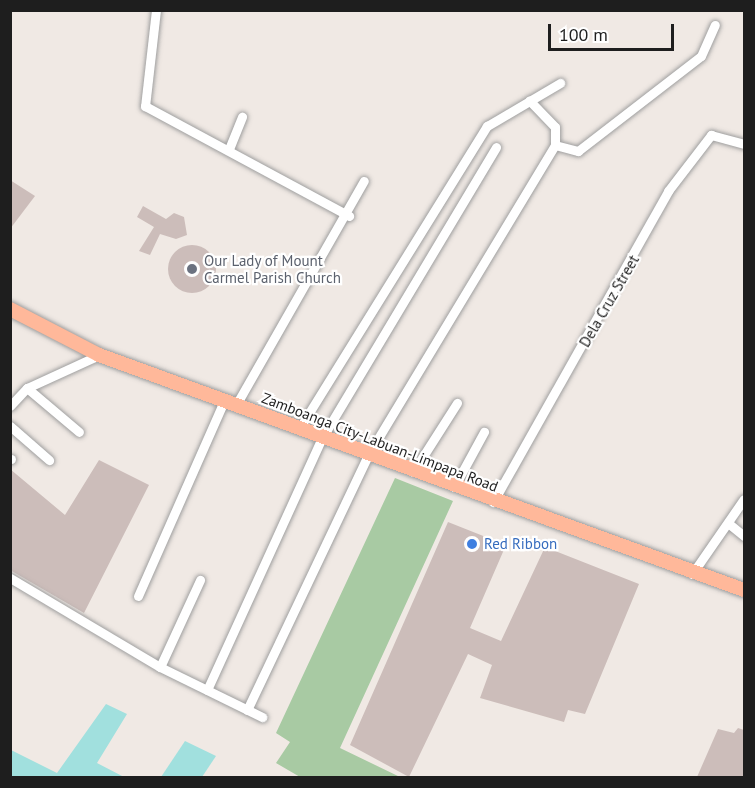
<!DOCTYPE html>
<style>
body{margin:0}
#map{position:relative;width:755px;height:788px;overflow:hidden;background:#f0e9e4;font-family:"PT Sans",sans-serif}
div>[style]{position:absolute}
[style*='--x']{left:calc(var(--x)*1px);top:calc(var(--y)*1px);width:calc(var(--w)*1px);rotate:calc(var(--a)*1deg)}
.cemetery>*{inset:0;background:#a8caa3}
.water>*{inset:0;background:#a1e0de}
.building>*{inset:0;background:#ccbdba}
.round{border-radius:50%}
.roads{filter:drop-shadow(0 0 2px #9f9f9f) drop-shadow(0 0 2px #9f9f9f)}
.minor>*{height:9px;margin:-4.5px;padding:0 4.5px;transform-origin:4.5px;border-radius:4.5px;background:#fff}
.primary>*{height:14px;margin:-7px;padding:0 7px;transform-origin:7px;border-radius:7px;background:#ffb89a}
.dots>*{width:16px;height:16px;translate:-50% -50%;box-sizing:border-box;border:3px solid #fff;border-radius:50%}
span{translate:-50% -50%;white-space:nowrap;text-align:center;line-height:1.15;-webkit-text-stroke:4.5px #fff;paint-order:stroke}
.worship-label{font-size:15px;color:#5b616d}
.left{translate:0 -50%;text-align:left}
.street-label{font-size:15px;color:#1e1e1e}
.shop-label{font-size:15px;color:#366cbe}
.frame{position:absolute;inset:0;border:12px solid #1e1e1e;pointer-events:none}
.scale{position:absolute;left:548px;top:24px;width:126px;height:27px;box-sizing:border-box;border:3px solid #1e1e1e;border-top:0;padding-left:8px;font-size:18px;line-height:21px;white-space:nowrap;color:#1e1e1e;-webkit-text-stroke:4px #fff;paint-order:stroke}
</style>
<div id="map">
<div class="cemetery">
<div style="clip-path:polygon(395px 478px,453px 501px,340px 748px,400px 777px,300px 777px,276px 763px,290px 742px,276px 733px)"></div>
</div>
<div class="water">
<div style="clip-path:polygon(106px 704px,127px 714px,97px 763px,124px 777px,11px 777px,11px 750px,57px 773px)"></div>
<div style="clip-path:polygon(185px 741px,216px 756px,202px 777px,161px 777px)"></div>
</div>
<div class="building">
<div style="clip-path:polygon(10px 180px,35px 196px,10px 229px)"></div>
<div style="clip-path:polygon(143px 206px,166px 219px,174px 213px,184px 217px,187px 235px,176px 239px,160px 234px,150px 255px,139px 251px,154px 227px,137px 217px)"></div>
<div class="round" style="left:168px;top:245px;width:48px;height:48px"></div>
<div style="clip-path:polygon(99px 460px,149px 485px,84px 613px,10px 570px,10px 469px,65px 515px)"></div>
<div style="clip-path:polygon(448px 522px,506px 545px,470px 628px,501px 641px,545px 547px,639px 584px,585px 714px,568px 710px,564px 722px,480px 698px,492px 665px,468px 654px,409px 777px,350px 745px)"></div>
<div style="clip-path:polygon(738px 728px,744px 730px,744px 777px,697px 777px,718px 729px,734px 733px)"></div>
</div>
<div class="roads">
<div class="minor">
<div style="--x:156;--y:10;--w:97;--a:96.5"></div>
<div style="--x:145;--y:106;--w:232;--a:28.3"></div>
<div style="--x:555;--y:145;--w:24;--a:15"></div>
<div style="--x:578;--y:151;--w:155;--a:-37.7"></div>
<div style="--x:701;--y:56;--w:34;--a:-66"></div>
<div style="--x:229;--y:149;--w:35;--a:-68"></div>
<div style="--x:27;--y:388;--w:68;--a:40.2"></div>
<div style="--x:236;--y:405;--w:258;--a:-60.3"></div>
<div style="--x:10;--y:406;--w:25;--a:-47"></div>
<div style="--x:27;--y:388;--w:79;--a:-24.6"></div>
<div style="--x:10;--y:426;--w:52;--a:41.1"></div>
<div style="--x:299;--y:429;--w:357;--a:-58.2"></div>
<div style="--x:487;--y:126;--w:85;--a:-30.5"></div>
<div style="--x:10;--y:459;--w:1;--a:0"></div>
<div style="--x:413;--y:472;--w:82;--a:-57.5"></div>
<div style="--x:454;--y:487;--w:63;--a:-61.4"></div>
<div style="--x:493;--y:502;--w:357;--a:-60.6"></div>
<div style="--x:668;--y:191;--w:71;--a:-52.5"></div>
<div style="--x:711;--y:135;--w:34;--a:15"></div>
<div style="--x:728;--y:523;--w:21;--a:39"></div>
<div style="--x:692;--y:574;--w:91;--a:-55.3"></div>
<div style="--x:10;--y:578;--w:174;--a:30.7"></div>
<div style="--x:160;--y:667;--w:114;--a:26.1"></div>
<div style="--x:138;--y:596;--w:213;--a:-66.2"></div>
<div style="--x:160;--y:667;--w:96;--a:-65.3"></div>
<div style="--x:207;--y:690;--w:277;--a:-65.5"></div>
<div style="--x:322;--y:438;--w:339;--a:-59.1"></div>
<div style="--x:247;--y:710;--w:282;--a:-64.6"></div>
<div style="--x:368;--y:455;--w:362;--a:-58.9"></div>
<div style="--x:555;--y:145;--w:18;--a:-90"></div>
<div style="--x:555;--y:127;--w:37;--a:-134"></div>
</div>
<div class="primary">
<div style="--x:10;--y:309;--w:100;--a:27.3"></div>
<div style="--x:99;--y:355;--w:686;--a:20.02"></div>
</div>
</div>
<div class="dots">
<div style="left:192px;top:269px;background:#6b7280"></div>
<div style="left:472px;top:544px;background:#3f7fe0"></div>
</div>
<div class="worship-label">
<span class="left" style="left:204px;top:269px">Our Lady of Mount<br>Carmel Parish Church</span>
</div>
<div class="street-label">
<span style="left:609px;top:301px;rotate:-60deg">Dela Cruz Street</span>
<span style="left:380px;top:442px;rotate:21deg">Zamboanga City-Labuan-Limpapa Road</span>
</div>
<div class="shop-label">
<span class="left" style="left:484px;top:544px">Red Ribbon</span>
</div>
<div class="frame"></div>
<div class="scale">100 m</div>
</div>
